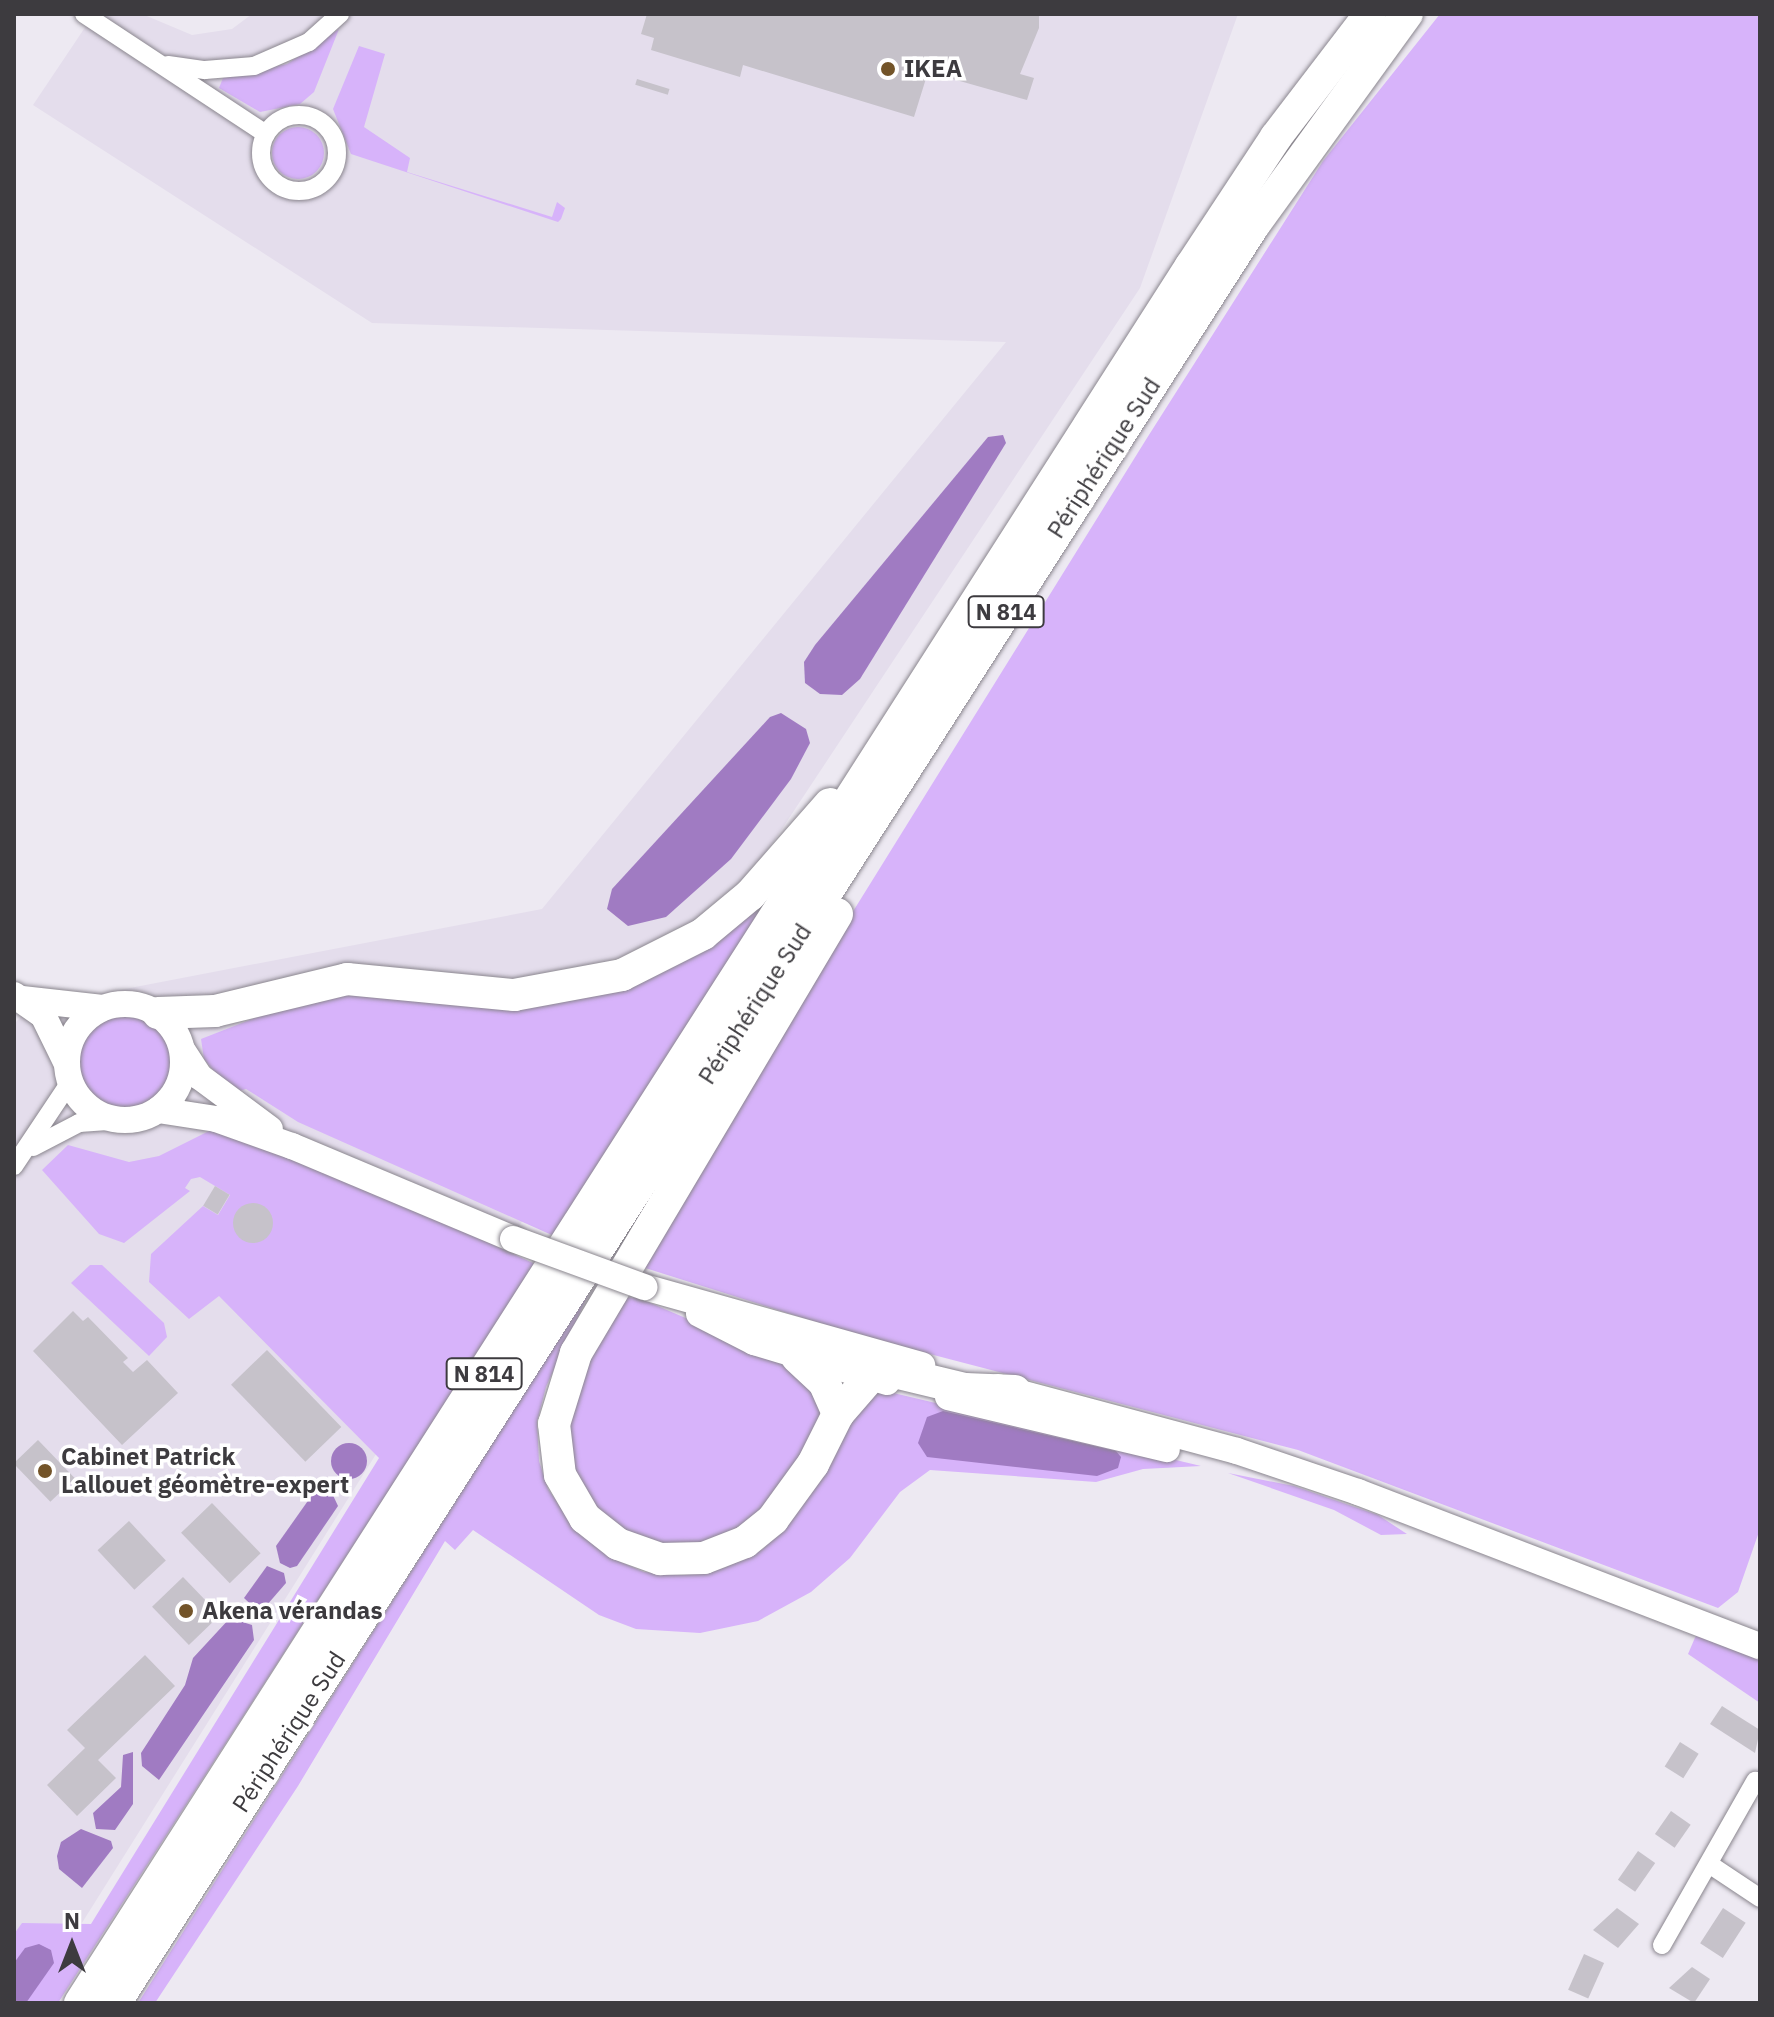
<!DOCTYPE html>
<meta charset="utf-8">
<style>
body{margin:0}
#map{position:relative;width:1774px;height:2017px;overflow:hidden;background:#ede9f2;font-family:"IBM Plex Sans",sans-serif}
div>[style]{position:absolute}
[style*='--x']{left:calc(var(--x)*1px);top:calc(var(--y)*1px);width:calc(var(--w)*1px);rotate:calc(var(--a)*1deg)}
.built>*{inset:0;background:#e4ddec}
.green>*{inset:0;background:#d7b3fa}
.round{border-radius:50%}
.water>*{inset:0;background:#a07bc2}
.building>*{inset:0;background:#c6c2ca;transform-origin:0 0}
.roads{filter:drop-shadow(0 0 2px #8a868e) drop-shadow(0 0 2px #8a868e)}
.minor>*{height:18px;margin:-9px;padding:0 9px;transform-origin:9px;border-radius:9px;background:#fff}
.minor>.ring{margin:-9px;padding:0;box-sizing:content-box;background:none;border:18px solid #fff;border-radius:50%}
.secondary>*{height:26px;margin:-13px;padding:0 13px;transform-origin:13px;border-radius:13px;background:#fff}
.secondary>.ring{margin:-13px;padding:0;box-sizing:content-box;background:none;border:26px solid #fff;border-radius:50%}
.trunk>*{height:32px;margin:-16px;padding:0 16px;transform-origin:16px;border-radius:16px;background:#fff}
.bridges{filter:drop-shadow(0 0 2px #8a868e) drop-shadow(0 0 2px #8a868e)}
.secondary-bridge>*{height:26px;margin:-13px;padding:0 13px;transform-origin:13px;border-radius:13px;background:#fff}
.dots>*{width:22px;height:22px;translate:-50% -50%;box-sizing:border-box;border:4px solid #fff;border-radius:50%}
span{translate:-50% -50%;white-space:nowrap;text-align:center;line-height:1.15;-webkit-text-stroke:7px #fff;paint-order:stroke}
.shield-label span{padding:2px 6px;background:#fff;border:2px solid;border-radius:6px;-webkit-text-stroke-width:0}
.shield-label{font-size:22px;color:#3d3b3f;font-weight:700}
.poi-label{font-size:24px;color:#3d3b3f;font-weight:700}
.left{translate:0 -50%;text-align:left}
.street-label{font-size:24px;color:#3d3b3f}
.frame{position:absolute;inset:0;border:16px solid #3d3b3f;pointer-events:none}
.north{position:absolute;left:32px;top:1905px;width:80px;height:80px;-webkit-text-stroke:6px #fff;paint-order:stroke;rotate:0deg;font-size:22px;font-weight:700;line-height:32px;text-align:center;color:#3d3b3f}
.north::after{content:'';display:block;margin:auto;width:28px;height:36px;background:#3d3b3f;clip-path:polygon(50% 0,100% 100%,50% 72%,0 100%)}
</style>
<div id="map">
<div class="built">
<div style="clip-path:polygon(94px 14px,142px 14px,192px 35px,232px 29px,252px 14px,1238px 14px,1140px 288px,521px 1223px,70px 1942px,14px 1956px,14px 1024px,31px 1007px,52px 1003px,542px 909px,1006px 342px,372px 323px,33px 105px)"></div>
</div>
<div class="green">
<div style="clip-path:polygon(1440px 14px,1760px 14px,1760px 1529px,1738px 1592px,1718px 1608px,1298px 1450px,857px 1335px,642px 1267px,839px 934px,1147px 438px,1323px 161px)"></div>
<div style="clip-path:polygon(339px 29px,314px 92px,300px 104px,260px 112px,219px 88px,223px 78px,287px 64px)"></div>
<div style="clip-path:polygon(359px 46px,385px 54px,364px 127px,410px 158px,407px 172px,552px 217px,557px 202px,565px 208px,561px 219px,558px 222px,351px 154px,333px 109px)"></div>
<div class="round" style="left:272px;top:127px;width:52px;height:52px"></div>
<div style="clip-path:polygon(790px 867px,554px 1236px,298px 1122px,246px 1089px,232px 1093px,204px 1059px,201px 1039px,313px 995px,352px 988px,565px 998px)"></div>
<div class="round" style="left:75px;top:1012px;width:98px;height:98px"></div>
<div style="clip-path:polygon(215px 1128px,383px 1194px,535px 1264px,58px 2003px,14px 2003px,14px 1934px,22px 1923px,91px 1924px,379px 1458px,219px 1296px,189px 1319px,149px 1282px,151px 1254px,203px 1206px,218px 1215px,230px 1195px,200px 1177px,191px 1179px,185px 1188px,190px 1191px,124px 1243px,99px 1234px,42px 1170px,68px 1145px,129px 1162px,159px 1156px)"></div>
<div style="clip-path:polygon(90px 1265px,102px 1265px,164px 1323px,167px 1337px,149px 1356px,71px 1283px)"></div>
<div style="clip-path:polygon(592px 1286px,546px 1387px,537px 1422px,539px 1461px,548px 1489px,577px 1531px,609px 1557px,644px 1572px,683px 1575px,724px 1568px,763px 1549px,794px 1517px,867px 1396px,885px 1391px,1201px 1466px,1143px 1469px,1096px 1482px,930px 1470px,900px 1492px,850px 1558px,811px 1592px,758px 1621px,700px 1633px,636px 1629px,599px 1615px,473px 1530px,455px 1550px,445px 1541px,298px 1786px,155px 2003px,138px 2003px)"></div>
<div style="clip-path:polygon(618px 1297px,639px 1298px,783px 1360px,817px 1394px,822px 1418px,794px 1479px,739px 1533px,702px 1547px,657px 1550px,590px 1510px,564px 1438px,569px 1392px)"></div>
<div style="clip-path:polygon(1228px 1473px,1294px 1486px,1378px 1515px,1407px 1534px,1381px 1535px,1334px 1510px)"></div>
<div style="clip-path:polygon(1697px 1633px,1760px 1657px,1760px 1703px,1688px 1654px)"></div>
</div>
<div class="water">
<div style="clip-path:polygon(1003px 435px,1006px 443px,860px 679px,842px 695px,820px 694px,805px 683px,804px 662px,815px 645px,988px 437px)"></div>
<div style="clip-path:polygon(781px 713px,806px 729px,810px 743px,791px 779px,731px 859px,666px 917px,628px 926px,607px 909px,612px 889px,770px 717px)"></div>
<div style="clip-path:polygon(943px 1411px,1116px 1451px,1121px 1457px,1118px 1468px,1097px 1476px,927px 1457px,918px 1443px,927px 1417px)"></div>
<div class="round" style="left:331px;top:1443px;width:36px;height:36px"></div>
<div style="clip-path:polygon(317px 1488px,331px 1491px,338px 1506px,297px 1566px,290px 1568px,280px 1563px,276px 1546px)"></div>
<div style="clip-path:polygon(267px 1566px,284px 1573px,286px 1583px,260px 1613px,244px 1598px)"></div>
<div style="clip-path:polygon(230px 1618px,252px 1625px,254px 1640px,159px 1780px,142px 1766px,141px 1753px,185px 1685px,193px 1658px)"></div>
<div style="clip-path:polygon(133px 1752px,133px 1804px,115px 1830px,96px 1829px,93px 1813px,121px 1787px,123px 1755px)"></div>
<div style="clip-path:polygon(81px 1829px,111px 1841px,113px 1848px,82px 1888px,59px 1869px,57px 1856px,61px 1842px)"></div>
<div style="clip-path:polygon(39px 1944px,51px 1950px,54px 1963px,26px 2003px,14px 2003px,14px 1963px,25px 1948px)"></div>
</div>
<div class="building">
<div style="clip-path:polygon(647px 14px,1039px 14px,1039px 28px,1020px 74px,1034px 78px,1027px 100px,928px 72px,914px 117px,743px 65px,740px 77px,651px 50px,654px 38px,641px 34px)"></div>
<div style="left:637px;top:79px;width:34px;height:6px;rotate:17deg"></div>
<div style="left:215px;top:1186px;width:17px;height:23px;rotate:31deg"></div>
<div class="round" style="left:233px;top:1203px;width:40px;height:40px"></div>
<div style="clip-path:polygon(73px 1311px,83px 1321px,88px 1317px,128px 1358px,123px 1362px,133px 1372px,147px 1360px,178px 1393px,122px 1445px,33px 1351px)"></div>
<div style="left:267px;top:1350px;width:107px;height:50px;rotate:46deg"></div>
<div style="left:38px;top:1440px;width:53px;height:34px;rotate:46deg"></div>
<div style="left:212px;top:1503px;width:70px;height:43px;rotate:46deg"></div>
<div style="left:129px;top:1521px;width:54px;height:43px;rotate:47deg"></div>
<div style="left:183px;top:1577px;width:53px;height:43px;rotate:46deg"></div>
<div style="clip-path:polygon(145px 1655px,175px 1686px,98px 1760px,116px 1778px,77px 1816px,47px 1785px,85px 1748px,67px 1730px)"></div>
<div style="clip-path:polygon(1722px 1706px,1760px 1730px,1755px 1753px,1710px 1724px)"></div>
<div style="left:1680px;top:1742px;width:22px;height:29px;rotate:32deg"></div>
<div style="left:1671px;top:1811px;width:24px;height:28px;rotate:35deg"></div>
<div style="left:1638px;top:1851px;width:21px;height:35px;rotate:35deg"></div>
<div style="clip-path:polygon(1617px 1908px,1639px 1924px,1618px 1948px,1593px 1930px)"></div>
<div style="left:1723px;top:1908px;width:27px;height:42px;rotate:33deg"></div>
<div style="left:1584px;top:1954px;width:22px;height:39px;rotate:24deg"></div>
<div style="clip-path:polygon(1692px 1967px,1710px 1979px,1694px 2003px,1669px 1988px)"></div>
</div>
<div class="roads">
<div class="minor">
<div style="--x:84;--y:14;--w:218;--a:33.4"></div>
<div style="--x:168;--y:65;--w:37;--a:8"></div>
<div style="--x:205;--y:70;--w:49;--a:-4.7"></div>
<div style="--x:254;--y:66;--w:60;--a:-23.6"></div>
<div style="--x:309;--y:42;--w:42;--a:-42.1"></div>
<div class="ring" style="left:261px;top:115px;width:58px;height:58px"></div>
<div style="--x:33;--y:1147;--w:52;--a:-27.6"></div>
<div style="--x:79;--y:1123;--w:43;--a:-4"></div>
<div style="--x:14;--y:1166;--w:101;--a:-56.3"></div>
<div style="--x:1709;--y:1864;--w:61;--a:33.7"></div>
<div style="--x:1662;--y:1945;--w:189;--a:-60.4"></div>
</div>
<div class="secondary">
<div style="--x:14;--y:995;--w:35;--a:35"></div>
<div style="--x:43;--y:1015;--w:52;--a:63.9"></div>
<div style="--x:22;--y:999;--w:81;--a:6.4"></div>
<div class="ring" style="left:67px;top:1004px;width:90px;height:90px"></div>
<div style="--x:183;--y:1051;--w:31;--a:57"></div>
<div style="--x:200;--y:1077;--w:87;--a:36.6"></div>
<div style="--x:158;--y:1110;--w:59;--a:8.8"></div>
<div style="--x:216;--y:1119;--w:81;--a:19.6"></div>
<div style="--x:292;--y:1146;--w:240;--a:22.8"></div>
<div style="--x:644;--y:1287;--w:289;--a:15.7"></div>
<div style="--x:699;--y:1314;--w:62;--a:27"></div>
<div style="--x:754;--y:1342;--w:139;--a:16.7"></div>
<div style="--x:998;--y:1387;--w:247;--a:15"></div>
<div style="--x:1237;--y:1451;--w:128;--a:18.7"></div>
<div style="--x:1358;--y:1492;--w:430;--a:21"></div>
<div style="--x:948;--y:1397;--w:225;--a:13.4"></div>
</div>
<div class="trunk">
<div style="--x:837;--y:914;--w:511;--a:120.73"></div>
<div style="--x:576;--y:1353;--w:74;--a:107.2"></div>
<div style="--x:554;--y:1424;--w:51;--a:83.3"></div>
<div style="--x:560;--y:1475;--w:50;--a:59.8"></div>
<div style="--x:585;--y:1518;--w:42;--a:38.2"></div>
<div style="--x:618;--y:1544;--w:45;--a:19.7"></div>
<div style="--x:660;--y:1559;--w:44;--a:-1.3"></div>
<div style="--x:704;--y:1558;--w:44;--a:-21.3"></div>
<div style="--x:745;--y:1542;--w:36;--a:-39"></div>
<div style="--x:773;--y:1519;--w:68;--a:-54"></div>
<div style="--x:813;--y:1464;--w:56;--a:-63.4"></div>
<div style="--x:838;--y:1414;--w:49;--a:-49.1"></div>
<div style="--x:870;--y:1377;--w:21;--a:-17"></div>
<div style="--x:890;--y:1371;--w:77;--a:13.5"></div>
<div style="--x:965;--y:1389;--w:50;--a:2.3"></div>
<div style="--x:158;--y:1013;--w:57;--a:-2"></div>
<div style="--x:215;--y:1011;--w:136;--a:-13.6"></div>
<div style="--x:347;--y:979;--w:168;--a:5.5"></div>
<div style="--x:514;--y:995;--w:110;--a:-10.5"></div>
<div style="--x:622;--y:975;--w:91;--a:-26.8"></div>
<div style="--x:703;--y:934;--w:61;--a:-39.7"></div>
<div style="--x:750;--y:895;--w:121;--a:-48.7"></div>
<div style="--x:797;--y:1357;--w:37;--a:43"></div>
<div style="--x:824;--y:1382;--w:35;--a:66"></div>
<div style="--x:80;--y:2003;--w:2062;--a:-57.4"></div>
<div style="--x:1191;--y:266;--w:154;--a:-56.6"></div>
<div style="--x:1276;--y:137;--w:155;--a:-52.6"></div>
<div style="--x:115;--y:2003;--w:2112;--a:-57.36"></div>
<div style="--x:1254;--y:225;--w:261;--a:-54.1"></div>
</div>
</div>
<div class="bridges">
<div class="secondary-bridge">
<div style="--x:513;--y:1239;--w:140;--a:20.1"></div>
</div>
</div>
<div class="dots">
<div style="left:888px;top:69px;background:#735429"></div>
<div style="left:45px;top:1471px;background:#735429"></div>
<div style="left:186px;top:1611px;background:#735429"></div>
</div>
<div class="shield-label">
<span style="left:1006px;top:612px">N 814</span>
<span style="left:484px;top:1374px">N 814</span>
</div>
<div class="poi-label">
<span class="left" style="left:904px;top:69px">IKEA</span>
<span class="left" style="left:61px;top:1471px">Cabinet Patrick<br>Lallouet géomètre-expert</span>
<span class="left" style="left:202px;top:1611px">Akena vérandas</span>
</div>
<div class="street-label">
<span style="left:1104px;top:458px;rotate:-57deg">Périphérique Sud</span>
<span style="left:755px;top:1004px;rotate:-57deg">Périphérique Sud</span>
<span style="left:289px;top:1732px;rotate:-57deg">Périphérique Sud</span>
</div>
<div class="frame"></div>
<div class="north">N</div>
</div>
